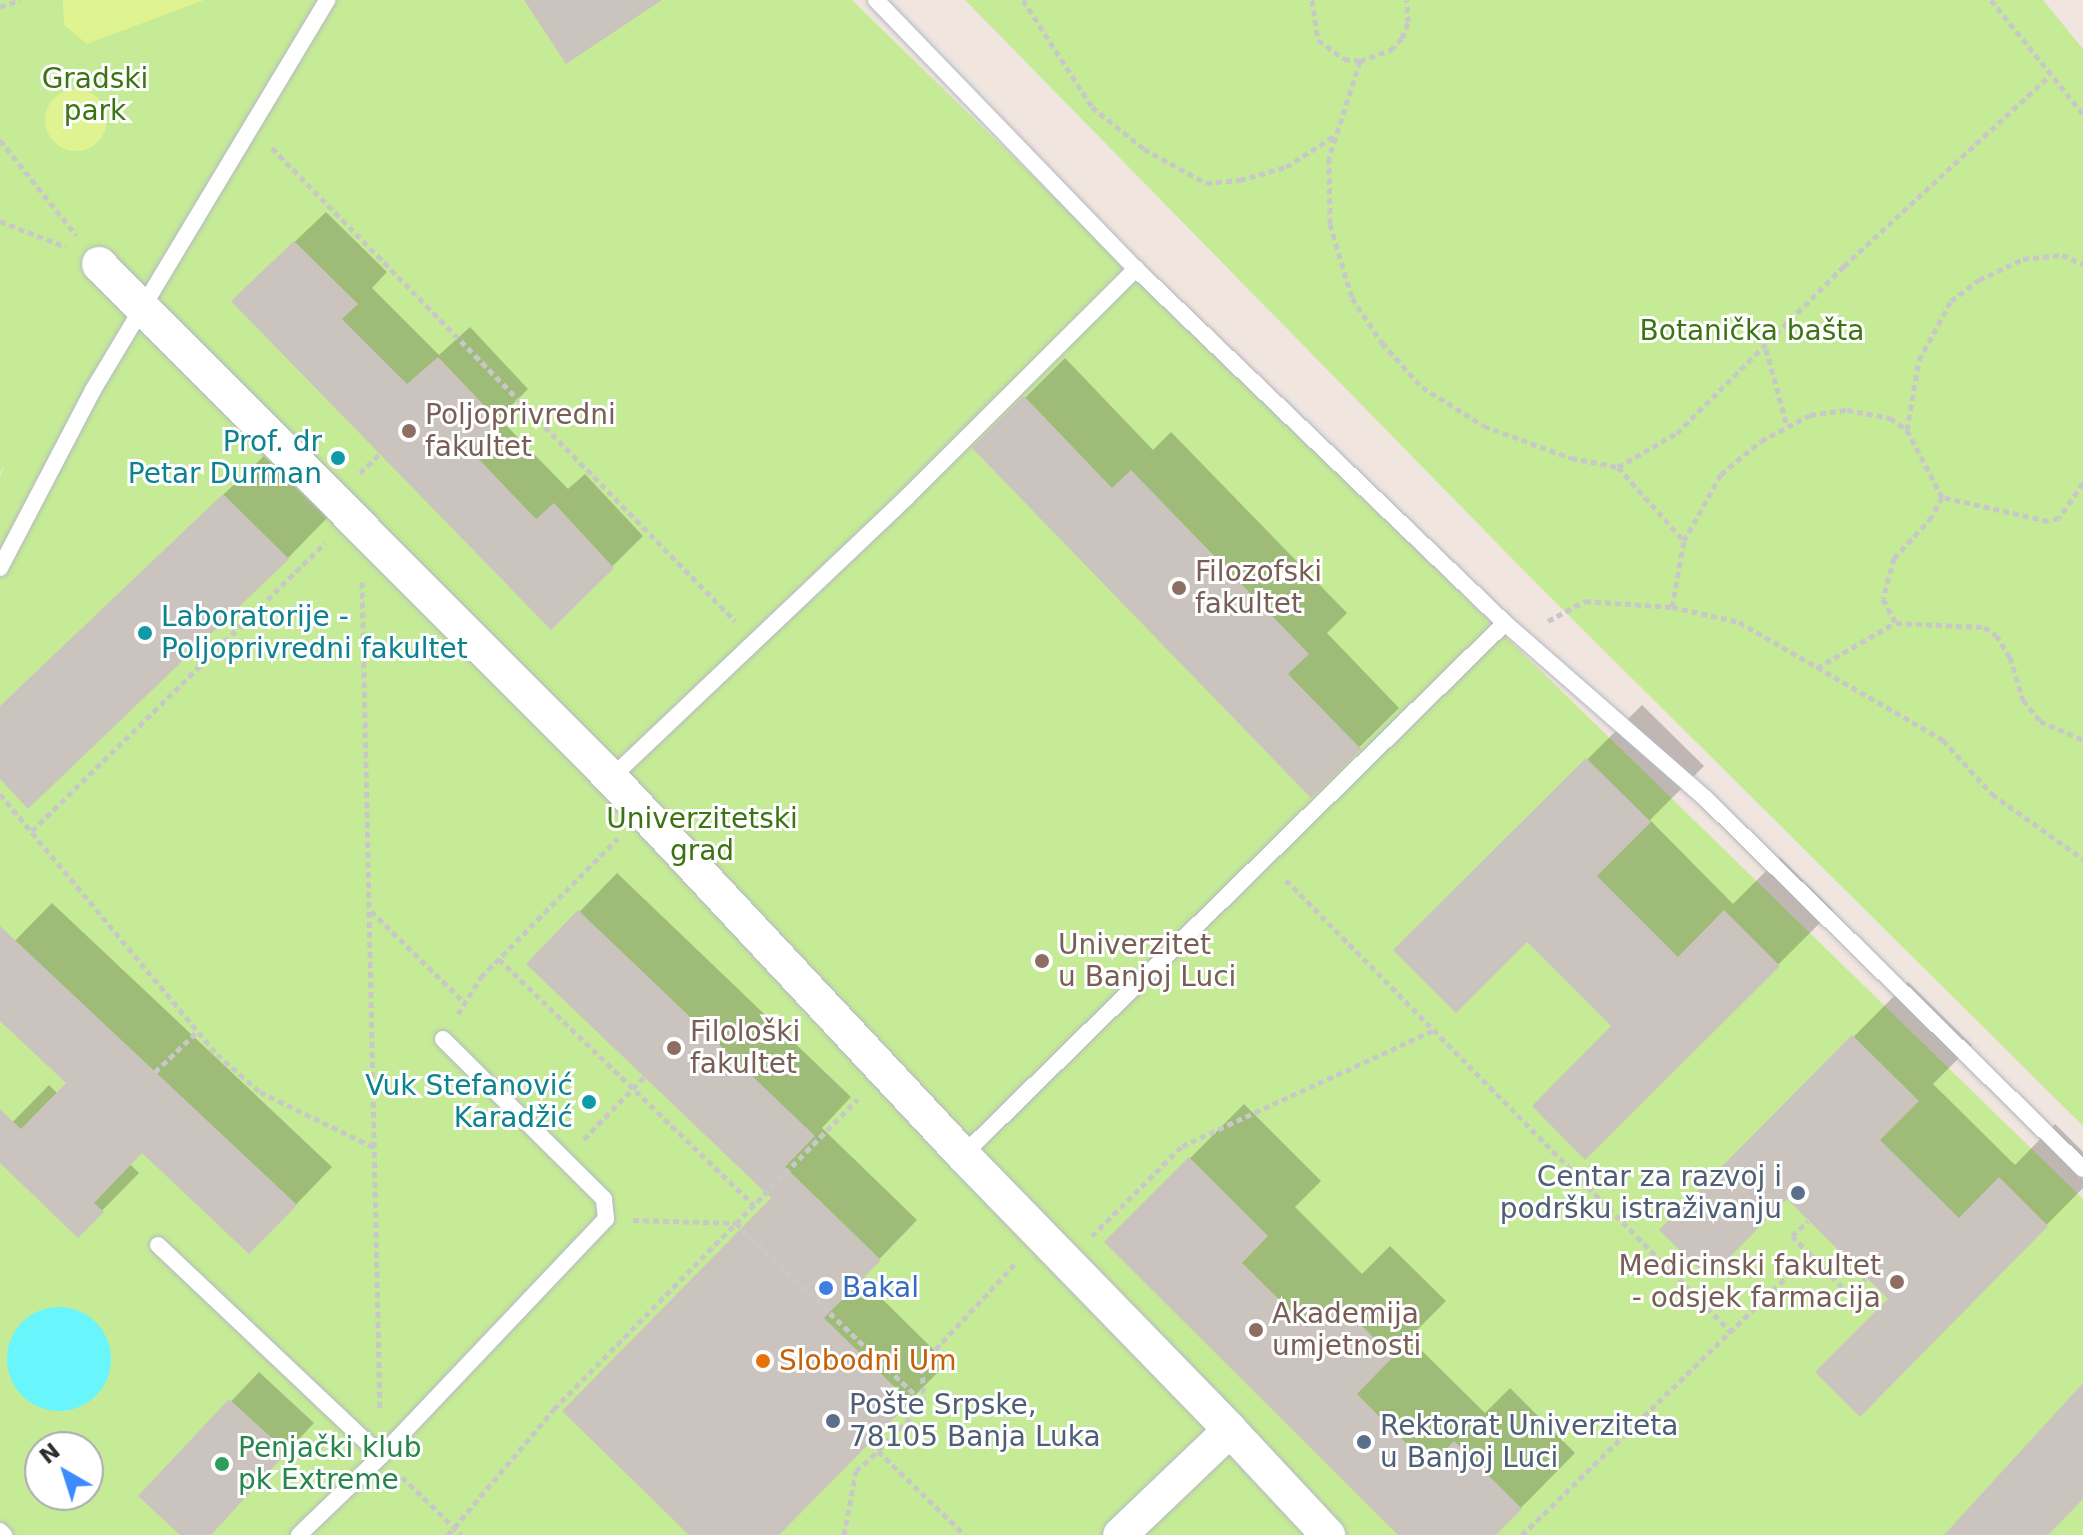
<!DOCTYPE html>
<meta charset="utf-8">
<style>
body{margin:0}
#map{position:relative;width:2083px;height:1535px;overflow:hidden;background:#f0e5df;font-family:"DejaVu Sans",sans-serif}
div>[style]{position:absolute}
[style*='--x']{left:calc(var(--x)*1px);top:calc(var(--y)*1px);width:calc(var(--w)*1px);rotate:calc(var(--a)*1deg)}
.green>*{inset:0;background:#c6eb96}
.pitch>*{inset:0;background:#e0f391}
.round{border-radius:50%}
.water>*{inset:0;background:#68f5fb}
.shadow>*{inset:0;background:#0003}
.building>*{inset:0;background:#cbc3bd}
.path>*{height:5px;margin-top:-2.5px;transform-origin:0;background:repeating-linear-gradient(90deg,#c8c8c8 0 6px,transparent 0 10px)}
.roads{filter:drop-shadow(0 0 2px #b3b9c2) drop-shadow(0 0 2px #b3b9c2)}
.lane>*{height:16px;margin:-8px;padding:0 8px;transform-origin:8px;border-radius:8px;background:#fff}
.street>*{height:34px;margin:-17px;padding:0 17px;transform-origin:17px;border-radius:17px;background:#fff}
.dots>*{width:22px;height:22px;translate:-50% -50%;box-sizing:border-box;border:4px solid #fff;border-radius:50%}
span{translate:-50% -50%;white-space:nowrap;text-align:center;line-height:1.15;-webkit-text-stroke:6px #fff;paint-order:stroke}
.park-label{font-size:28px;color:#3d7413}
.education-label{font-size:28px;color:#785e54}
.left{translate:0 -50%;text-align:left}
.right{translate:-100% -50%;text-align:right}
.culture-label{font-size:28px;color:#0d838f}
.service-label{font-size:28px;color:#4e5e75}
.shop-label{font-size:28px;color:#366cbe}
.food-label{font-size:28px;color:#c56008}
.leisure-label{font-size:28px;color:#27864d}
.north{position:absolute;left:24px;top:1431px;width:80px;height:80px;box-sizing:border-box;background:#fff;border:2px solid #ababab;border-radius:50%;rotate:321deg;font-size:22px;font-weight:700;line-height:32px;text-align:center;color:#2d2d2d}
.north::after{content:'';display:block;margin:auto;width:28px;height:36px;background:#3d8cff;clip-path:polygon(50% 0,100% 100%,50% 72%,0 100%)}
</style>
<div id="map">
<div class="green">
<div style="clip-path:polygon(evenodd,0 0,852px 0,2083px 1199px,2083px 1535px,0 1535px,0 476px,5px 465px,0 473px,0 0,40px 1447px,88px 1447px,88px 1495px,40px 1495px,40px 1447px)"></div>
<div style="clip-path:polygon(965px 0,2043px 0,2083px 49px,2083px 1126px,1540px 587px)"></div>
</div>
<div class="pitch">
<div style="clip-path:polygon(63px 0,204px 0,87px 44px,64px 25px)"></div>
<div class="round" style="left:45px;top:89px;width:62px;height:62px"></div>
</div>
<div class="water">
<div class="round" style="left:7px;top:1307px;width:104px;height:104px"></div>
</div>
<div class="shadow">
<div style="clip-path:polygon(326px 212px,387px 272px,372px 288px,439px 355px,470px 327px,528px 389px,499px 418px,568px 489px,585px 474px,643px 536px,551px 627px,264px 271px)"></div>
<div style="clip-path:polygon(1065px 358px,1153px 450px,1171px 432px,1347px 613px,1327px 633px,1399px 708px,1311px 795px,975px 448px)"></div>
<div style="clip-path:polygon(264px 456px,327px 518px,288px 558px,0 777px,0 707px)"></div>
<div style="clip-path:polygon(1642px 705px,1704px 766px,1650px 820px,1733px 904px,1780px 857px,1833px 910px,1585px 1157px,1614px 1026px,1527px 939px,1396px 950px)"></div>
<div style="clip-path:polygon(617px 873px,851px 1097px,822px 1128px,917px 1220px,861px 1278px,947px 1363px,777px 1535px,692px 1535px,774px 1198px,529px 964px)"></div>
<div style="clip-path:polygon(52px 903px,332px 1167px,286px 1215px,142px 1151px,130px 1164px,139px 1173px,78px 1235px,0 1160px,0 1135px,49px 1085px,58px 1094px,69px 1083px,0 1018px,0 956px)"></div>
<div style="clip-path:polygon(1908px 982px,1972px 1045px,1933px 1084px,2015px 1165px,2055px 1124px,2083px 1152px,2083px 1188px,1914px 1359px,1891px 1299px,1787px 1197px,1662px 1230px)"></div>
<div style="clip-path:polygon(1244px 1104px,1321px 1181px,1295px 1207px,1362px 1274px,1390px 1246px,1446px 1301px,1409px 1338px,1485px 1413px,1510px 1388px,1575px 1453px,1494px 1535px,1401px 1535px,1107px 1242px)"></div>
<div style="clip-path:polygon(259px 1372px,314px 1423px,208px 1535px,183px 1535px,141px 1496px)"></div>
</div>
<div class="building">
<div style="clip-path:polygon(524px 0,662px 0,566px 64px)"></div>
<div style="clip-path:polygon(294px 241px,358px 304px,342px 319px,407px 384px,438px 357px,499px 421px,470px 450px,536px 519px,554px 503px,614px 568px,551px 630px,231px 301px)"></div>
<div style="clip-path:polygon(1024px 396px,1112px 488px,1131px 470px,1309px 654px,1288px 674px,1361px 749px,1311px 798px,972px 448px)"></div>
<div style="clip-path:polygon(223px 494px,289px 559px,28px 809px,0 779px,0 706px)"></div>
<div style="clip-path:polygon(1586px 758px,1651px 822px,1597px 876px,1678px 957px,1724px 910px,1780px 966px,1585px 1160px,1532px 1106px,1611px 1026px,1527px 942px,1456px 1013px,1393px 950px)"></div>
<div style="clip-path:polygon(578px 910px,815px 1136px,785px 1167px,881px 1260px,824px 1318px,910px 1402px,779px 1535px,689px 1535px,562px 1411px,771px 1198px,526px 964px)"></div>
<div style="clip-path:polygon(0 926px,297px 1205px,249px 1254px,142px 1153px,94px 1203px,104px 1212px,78px 1238px,0 1163px,0 1109px,21px 1129px,66px 1083px,0 1021px)"></div>
<div style="clip-path:polygon(1852px 1035px,1919px 1101px,1880px 1140px,1959px 1218px,1999px 1177px,2048px 1226px,1860px 1417px,1815px 1372px,1888px 1299px,1787px 1199px,1709px 1278px,1659px 1230px)"></div>
<div style="clip-path:polygon(1189px 1157px,1268px 1236px,1242px 1263px,1307px 1327px,1335px 1299px,1393px 1357px,1357px 1394px,1429px 1466px,1454px 1441px,1522px 1509px,1496px 1535px,1398px 1535px,1104px 1242px)"></div>
<div style="clip-path:polygon(2083px 1383px,2083px 1499px,2048px 1535px,1944px 1535px)"></div>
<div style="clip-path:polygon(229px 1399px,287px 1452px,211px 1535px,180px 1535px,138px 1496px)"></div>
</div>
<div class="path">
<div style="--x:1023;--y:0;--w:127;--a:57.2"></div>
<div style="--x:1092;--y:107;--w:67;--a:38.9"></div>
<div style="--x:1144;--y:149;--w:71;--a:28.7"></div>
<div style="--x:1206;--y:183;--w:34;--a:-5"></div>
<div style="--x:1240;--y:180;--w:48;--a:-15.8"></div>
<div style="--x:1286;--y:167;--w:59;--a:-32.6"></div>
<div style="--x:1312;--y:0;--w:40;--a:81.5"></div>
<div style="--x:1318;--y:40;--w:32;--a:36"></div>
<div style="--x:1344;--y:59;--w:16;--a:7"></div>
<div style="--x:1360;--y:61;--w:33;--a:-20"></div>
<div style="--x:1391;--y:50;--w:16;--a:-47"></div>
<div style="--x:1402;--y:38;--w:17;--a:-69"></div>
<div style="--x:1408;--y:22;--w:22;--a:-93"></div>
<div style="--x:1991;--y:0;--w:146;--a:51.1"></div>
<div style="--x:0;--y:7;--w:21;--a:-19"></div>
<div style="--x:1360;--y:61;--w:102;--a:107.7"></div>
<div style="--x:1329;--y:158;--w:66;--a:89.1"></div>
<div style="--x:1330;--y:224;--w:77;--a:73.4"></div>
<div style="--x:1352;--y:298;--w:54;--a:56.3"></div>
<div style="--x:1382;--y:343;--w:59;--a:47.7"></div>
<div style="--x:1422;--y:387;--w:73;--a:32.2"></div>
<div style="--x:1484;--y:426;--w:93;--a:20.2"></div>
<div style="--x:1571;--y:458;--w:48;--a:10.8"></div>
<div style="--x:1618;--y:467;--w:99;--a:48.3"></div>
<div style="--x:0;--y:140;--w:122;--a:51.3"></div>
<div style="--x:272;--y:148;--w:662;--a:45.61"></div>
<div style="--x:0;--y:221;--w:71;--a:21.5"></div>
<div style="--x:1766;--y:349;--w:80;--a:74.7"></div>
<div style="--x:1907;--y:430;--w:71;--a:-80.3"></div>
<div style="--x:1919;--y:360;--w:67;--a:-61.5"></div>
<div style="--x:1951;--y:301;--w:35;--a:-37"></div>
<div style="--x:1979;--y:280;--w:49;--a:-25.5"></div>
<div style="--x:2023;--y:259;--w:39;--a:-6"></div>
<div style="--x:2062;--y:255;--w:23;--a:23"></div>
<div style="--x:1618;--y:467;--w:68;--a:-30"></div>
<div style="--x:1677;--y:433;--w:236;--a:-45"></div>
<div style="--x:1844;--y:266;--w:280;--a:-42.8"></div>
<div style="--x:360;--y:473;--w:28;--a:-44"></div>
<div style="--x:2083;--y:483;--w:42;--a:124.4"></div>
<div style="--x:2059;--y:518;--w:11;--a:165"></div>
<div style="--x:2048;--y:521;--w:109;--a:-167.2"></div>
<div style="--x:1942;--y:497;--w:22;--a:117"></div>
<div style="--x:1932;--y:517;--w:56;--a:132.8"></div>
<div style="--x:1894;--y:558;--w:42;--a:105"></div>
<div style="--x:1883;--y:599;--w:27;--a:62"></div>
<div style="--x:1896;--y:623;--w:88;--a:2.6"></div>
<div style="--x:1984;--y:627;--w:14;--a:34"></div>
<div style="--x:1996;--y:635;--w:26;--a:58"></div>
<div style="--x:2010;--y:657;--w:45;--a:73.2"></div>
<div style="--x:2023;--y:700;--w:27;--a:51"></div>
<div style="--x:2040;--y:721;--w:47;--a:23.8"></div>
<div style="--x:362;--y:582;--w:830;--a:88.76"></div>
<div style="--x:1672;--y:607;--w:67;--a:-79.7"></div>
<div style="--x:1684;--y:541;--w:77;--a:-61.1"></div>
<div style="--x:1721;--y:474;--w:52;--a:-39.5"></div>
<div style="--x:1761;--y:441;--w:55;--a:-28"></div>
<div style="--x:1810;--y:415;--w:37;--a:-8"></div>
<div style="--x:1847;--y:410;--w:44;--a:10.5"></div>
<div style="--x:1890;--y:418;--w:21;--a:35"></div>
<div style="--x:1907;--y:430;--w:76;--a:62.4"></div>
<div style="--x:1548;--y:621;--w:42;--a:-28.4"></div>
<div style="--x:1585;--y:601;--w:87;--a:3.9"></div>
<div style="--x:1672;--y:607;--w:69;--a:12.6"></div>
<div style="--x:1739;--y:622;--w:236;--a:30"></div>
<div style="--x:1943;--y:740;--w:73;--a:47.8"></div>
<div style="--x:1992;--y:794;--w:112;--a:35.5"></div>
<div style="--x:1817;--y:668;--w:90;--a:-30"></div>
<div style="--x:0;--y:794;--w:339;--a:50.2"></div>
<div style="--x:217;--y:1054;--w:57;--a:41.5"></div>
<div style="--x:260;--y:1092;--w:129;--a:25.8"></div>
<div style="--x:32;--y:831;--w:411;--a:-44.5"></div>
<div style="--x:1286;--y:880;--w:634;--a:45.45"></div>
<div style="--x:371;--y:911;--w:132;--a:44.4"></div>
<div style="--x:499;--y:959;--w:354;--a:44"></div>
<div style="--x:458;--y:1014;--w:44;--a:-58.1"></div>
<div style="--x:481;--y:977;--w:195;--a:-45.4"></div>
<div style="--x:155;--y:1072;--w:59;--a:-43.6"></div>
<div style="--x:584;--y:1139;--w:86;--a:-45.9"></div>
<div style="--x:633;--y:1220;--w:103;--a:1.7"></div>
<div style="--x:736;--y:1223;--w:260;--a:43.8"></div>
<div style="--x:1092;--y:1236;--w:127;--a:-45"></div>
<div style="--x:1182;--y:1146;--w:277;--a:-24.7"></div>
<div style="--x:1810;--y:1254;--w:57;--a:45.7"></div>
<div style="--x:1850;--y:1295;--w:23;--a:-47"></div>
<div style="--x:878;--y:1451;--w:66;--a:-46.2"></div>
<div style="--x:924;--y:1403;--w:39;--a:-93"></div>
<div style="--x:922;--y:1364;--w:138;--a:-47.1"></div>
<div style="--x:402;--y:1477;--w:83;--a:44"></div>
<div style="--x:448;--y:1535;--w:165;--a:-49.9"></div>
<div style="--x:554;--y:1409;--w:434;--a:-45.6"></div>
<div style="--x:844;--y:1535;--w:65;--a:-79.4"></div>
<div style="--x:856;--y:1471;--w:30;--a:-42"></div>
<div style="--x:878;--y:1451;--w:121;--a:44"></div>
<div style="--x:1522;--y:1535;--w:402;--a:-44.3"></div>
<div style="--x:1810;--y:1254;--w:25;--a:-135"></div>
<div style="--x:1792;--y:1236;--w:22;--a:-43"></div>
</div>
<div class="roads">
<div class="lane">
<div style="--x:876;--y:0;--w:374;--a:46"></div>
<div style="--x:1136;--y:269;--w:511;--a:43.81"></div>
<div style="--x:1505;--y:623;--w:267;--a:41.2"></div>
<div style="--x:1706;--y:799;--w:528;--a:44.46"></div>
<div style="--x:0;--y:568;--w:201;--a:-62.4"></div>
<div style="--x:93;--y:390;--w:455;--a:-59"></div>
<div style="--x:611;--y:778;--w:407;--a:-43.5"></div>
<div style="--x:906;--y:498;--w:325;--a:-44.9"></div>
<div style="--x:963;--y:1155;--w:759;--a:-44.47"></div>
<div style="--x:158;--y:1245;--w:307;--a:43.4"></div>
<div style="--x:381;--y:1456;--w:114;--a:136.1"></div>
<div style="--x:381;--y:1456;--w:327;--a:-46.5"></div>
<div style="--x:606;--y:1219;--w:20;--a:-96"></div>
<div style="--x:604;--y:1199;--w:227;--a:-135.2"></div>
<div style="--x:0;--y:1531;--w:6;--a:45"></div>
</div>
<div class="street">
<div style="--x:99;--y:264;--w:725;--a:45.11"></div>
<div style="--x:611;--y:778;--w:516;--a:46.96"></div>
<div style="--x:963;--y:1155;--w:383;--a:45.8"></div>
<div style="--x:1230;--y:1430;--w:152;--a:136.3"></div>
<div style="--x:1230;--y:1430;--w:144;--a:47"></div>
</div>
</div>
<div class="dots">
<div style="left:409px;top:431px;background:#8d6e63"></div>
<div style="left:338px;top:458px;background:#0f9aa8"></div>
<div style="left:1179px;top:588px;background:#8d6e63"></div>
<div style="left:145px;top:633px;background:#0f9aa8"></div>
<div style="left:1042px;top:961px;background:#8d6e63"></div>
<div style="left:674px;top:1048px;background:#8d6e63"></div>
<div style="left:589px;top:1102px;background:#0f9aa8"></div>
<div style="left:1798px;top:1193px;background:#5c6f8a"></div>
<div style="left:1897px;top:1282px;background:#8d6e63"></div>
<div style="left:826px;top:1288px;background:#3f7fe0"></div>
<div style="left:1256px;top:1330px;background:#8d6e63"></div>
<div style="left:763px;top:1361px;background:#e8710a"></div>
<div style="left:833px;top:1421px;background:#5c6f8a"></div>
<div style="left:1364px;top:1442px;background:#5c6f8a"></div>
<div style="left:222px;top:1464px;background:#2e9e5b"></div>
</div>
<div class="park-label">
<span style="left:95px;top:95px">Gradski<br>park</span>
<span style="left:1752px;top:331px">Botanička bašta</span>
<span style="left:702px;top:835px">Univerzitetski<br>grad</span>
</div>
<div class="education-label">
<span class="left" style="left:425px;top:431px">Poljoprivredni<br>fakultet</span>
<span class="left" style="left:1195px;top:588px">Filozofski<br>fakultet</span>
<span class="left" style="left:1058px;top:961px">Univerzitet<br>u Banjoj Luci</span>
<span class="left" style="left:690px;top:1048px">Filološki<br>fakultet</span>
<span class="right" style="left:1881px;top:1282px">Medicinski fakultet<br>- odsjek farmacija</span>
<span class="left" style="left:1272px;top:1330px">Akademija<br>umjetnosti</span>
</div>
<div class="culture-label">
<span class="right" style="left:322px;top:458px">Prof. dr<br>Petar Durman</span>
<span class="left" style="left:161px;top:633px">Laboratorije -<br>Poljoprivredni fakultet</span>
<span class="right" style="left:573px;top:1102px">Vuk Stefanović<br>Karadžić</span>
</div>
<div class="service-label">
<span class="right" style="left:1782px;top:1193px">Centar za razvoj i<br>podršku istraživanju</span>
<span class="left" style="left:849px;top:1421px">Pošte Srpske,<br>78105 Banja Luka</span>
<span class="left" style="left:1380px;top:1442px">Rektorat Univerziteta<br>u Banjoj Luci</span>
</div>
<div class="shop-label">
<span class="left" style="left:842px;top:1288px">Bakal</span>
</div>
<div class="food-label">
<span class="left" style="left:779px;top:1361px">Slobodni Um</span>
</div>
<div class="leisure-label">
<span class="left" style="left:238px;top:1464px">Penjački klub<br>pk Extreme</span>
</div>
<div class="north">N</div>
</div>
